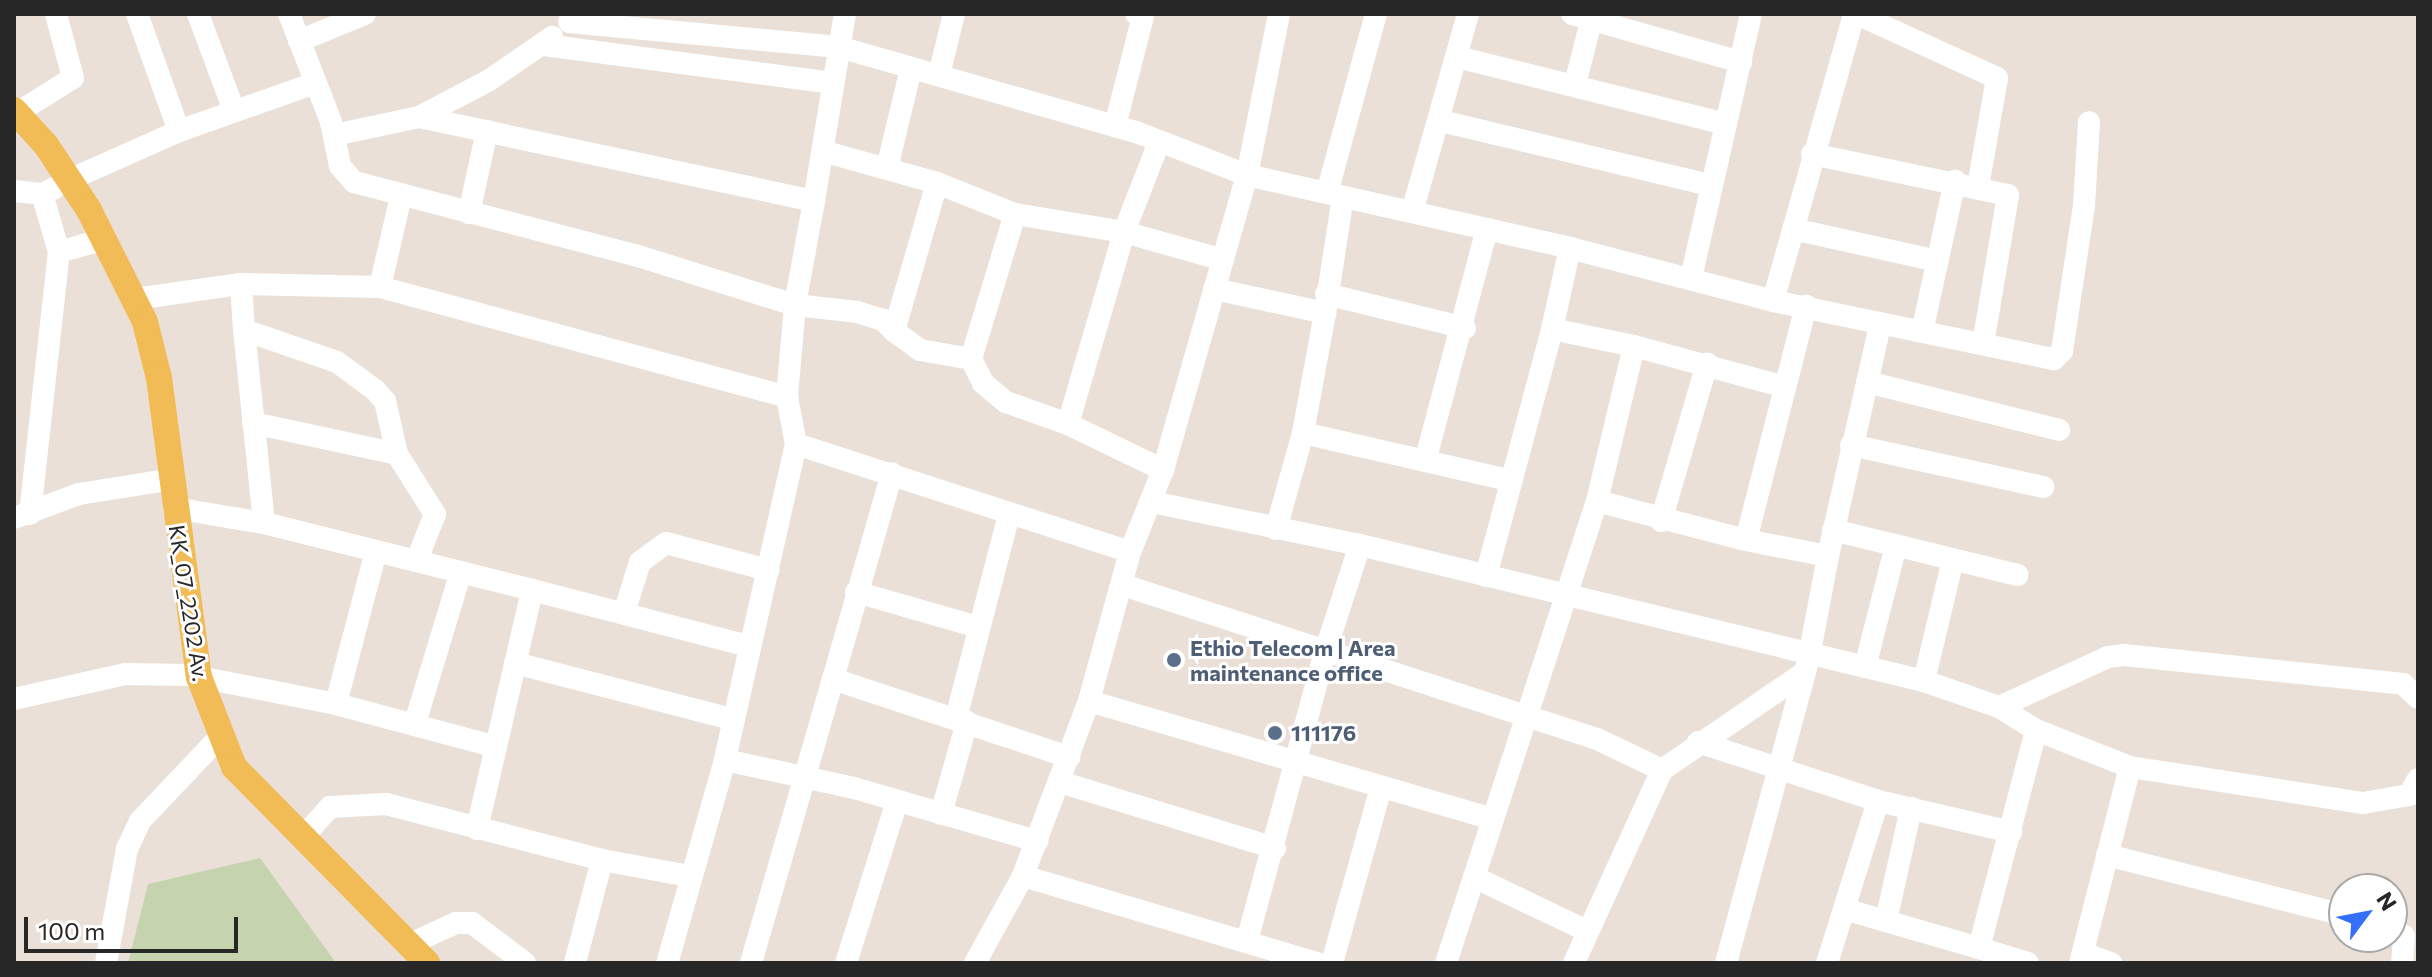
<!DOCTYPE html>
<style>
body{margin:0}
#map{position:relative;width:2432px;height:977px;overflow:hidden;background:#eae0d8;font-family:Commissioner,sans-serif}
div>[style]{position:absolute}
[style*='--x']{left:calc(var(--x)*1px);top:calc(var(--y)*1px);width:calc(var(--w)*1px);rotate:calc(var(--a)*1deg)}
.cemetery>*{inset:0;background:#c5d4af}
.minor>*{height:22px;margin:-11px;padding:0 11px;transform-origin:11px;border-radius:11px;background:#fff}
.major>*{height:26px;margin:-13px;padding:0 13px;transform-origin:13px;border-radius:13px;background:#f1bb56}
.dots>*{width:22px;height:22px;translate:-50% -50%;box-sizing:border-box;border:4px solid #fff;border-radius:50%}
span{translate:-50% -50%;white-space:nowrap;text-align:center;line-height:1.15;-webkit-text-stroke:6px #fff;paint-order:stroke}
.street-label{font-size:22px;color:#272727}
.service-label{font-size:22px;color:#4e5e75;font-weight:700}
.left{translate:0 -50%;text-align:left}
.frame{position:absolute;inset:0;border:16px solid #272727;pointer-events:none}
.north{position:absolute;left:2328px;top:873px;width:80px;height:80px;box-sizing:border-box;background:#fff;border:2px solid #a9a9a9;border-radius:50%;rotate:58deg;font-size:22px;font-weight:700;line-height:32px;text-align:center;color:#272727}
.north::after{content:'';display:block;margin:auto;width:28px;height:36px;background:#3570fa;clip-path:polygon(50% 0,100% 100%,50% 72%,0 100%)}
.scale{position:absolute;left:24px;top:917px;width:214px;height:36px;box-sizing:border-box;border:4px solid #272727;border-top:0;padding-left:10px;font-size:24px;line-height:28px;white-space:nowrap;color:#272727;-webkit-text-stroke:6px #fff;paint-order:stroke}
</style>
<div id="map">
<div class="cemetery">
<div style="clip-path:polygon(260px 858px,336px 963px,128px 963px,148px 884px)"></div>
</div>
<div class="minor">
<div style="--x:137;--y:14;--w:124;--a:70.3"></div>
<div style="--x:198;--y:14;--w:103;--a:69.6"></div>
<div style="--x:289;--y:14;--w:116;--a:68.7"></div>
<div style="--x:331;--y:122;--w:45;--a:78.4"></div>
<div style="--x:340;--y:166;--w:21;--a:49"></div>
<div style="--x:354;--y:182;--w:290;--a:14.6"></div>
<div style="--x:635;--y:255;--w:168;--a:17.4"></div>
<div style="--x:795;--y:305;--w:62;--a:6.4"></div>
<div style="--x:857;--y:312;--w:27;--a:17"></div>
<div style="--x:883;--y:320;--w:16;--a:45"></div>
<div style="--x:894;--y:331;--w:154;--a:-73.8"></div>
<div style="--x:1279;--y:14;--w:164;--a:101.2"></div>
<div style="--x:1247;--y:175;--w:331;--a:12.7"></div>
<div style="--x:1570;--y:248;--w:83;--a:102.5"></div>
<div style="--x:1552;--y:329;--w:84;--a:11.7"></div>
<div style="--x:1634;--y:346;--w:159;--a:103.4"></div>
<div style="--x:1597;--y:501;--w:486;--a:108.1"></div>
<div style="--x:1572;--y:14;--w:176;--a:15.9"></div>
<div style="--x:1857;--y:14;--w:154;--a:24.6"></div>
<div style="--x:1997;--y:78;--w:111;--a:99.9"></div>
<div style="--x:569;--y:22;--w:271;--a:5.3"></div>
<div style="--x:839;--y:47;--w:309;--a:16"></div>
<div style="--x:1136;--y:132;--w:119;--a:21.2"></div>
<div style="--x:1247;--y:175;--w:307;--a:105.9"></div>
<div style="--x:1163;--y:470;--w:88;--a:111.9"></div>
<div style="--x:1130;--y:552;--w:155;--a:105.4"></div>
<div style="--x:1089;--y:701;--w:187;--a:110.7"></div>
<div style="--x:1023;--y:876;--w:99;--a:118.9"></div>
<div style="--x:299;--y:41;--w:71;--a:-22.2"></div>
<div style="--x:544;--y:45;--w:291;--a:7.5"></div>
<div style="--x:1457;--y:57;--w:277;--a:14"></div>
<div style="--x:939;--y:75;--w:63;--a:-76.2"></div>
<div style="--x:1575;--y:84;--w:72;--a:-75.6"></div>
<div style="--x:17;--y:113;--w:66;--a:-32"></div>
<div style="--x:73;--y:78;--w:66;--a:-104.9"></div>
<div style="--x:419;--y:117;--w:404;--a:12"></div>
<div style="--x:814;--y:201;--w:106;--a:100.4"></div>
<div style="--x:795;--y:305;--w:92;--a:95"></div>
<div style="--x:787;--y:397;--w:48;--a:79.2"></div>
<div style="--x:796;--y:444;--w:324;--a:102.7"></div>
<div style="--x:725;--y:760;--w:211;--a:105.9"></div>
<div style="--x:1441;--y:121;--w:276;--a:13.4"></div>
<div style="--x:1115;--y:126;--w:114;--a:-75.7"></div>
<div style="--x:1143;--y:16;--w:7;--a:-164"></div>
<div style="--x:334;--y:135;--w:87;--a:-12"></div>
<div style="--x:419;--y:117;--w:78;--a:-27.6"></div>
<div style="--x:488;--y:81;--w:78;--a:-34.5"></div>
<div style="--x:826;--y:152;--w:115;--a:15.6"></div>
<div style="--x:937;--y:183;--w:84;--a:21.7"></div>
<div style="--x:1015;--y:214;--w:110;--a:9.4"></div>
<div style="--x:1124;--y:232;--w:100;--a:15.7"></div>
<div style="--x:1812;--y:154;--w:200;--a:11.8"></div>
<div style="--x:2008;--y:195;--w:151;--a:99.5"></div>
<div style="--x:887;--y:168;--w:102;--a:-76.4"></div>
<div style="--x:69;--y:180;--w:120;--a:-24"></div>
<div style="--x:179;--y:131;--w:144;--a:-19.4"></div>
<div style="--x:14;--y:191;--w:28;--a:6"></div>
<div style="--x:42;--y:194;--w:14;--a:-25"></div>
<div style="--x:1327;--y:193;--w:186;--a:-74.7"></div>
<div style="--x:814;--y:201;--w:190;--a:-80.6"></div>
<div style="--x:1412;--y:212;--w:206;--a:-74.2"></div>
<div style="--x:469;--y:213;--w:84;--a:-77.6"></div>
<div style="--x:1015;--y:214;--w:152;--a:106.9"></div>
<div style="--x:971;--y:359;--w:27;--a:63"></div>
<div style="--x:983;--y:383;--w:30;--a:40"></div>
<div style="--x:1006;--y:402;--w:66;--a:19.5"></div>
<div style="--x:1068;--y:424;--w:106;--a:25.8"></div>
<div style="--x:1793;--y:229;--w:148;--a:12.5"></div>
<div style="--x:1570;--y:248;--w:210;--a:14.6"></div>
<div style="--x:1773;--y:301;--w:287;--a:11.7"></div>
<div style="--x:2054;--y:359;--w:11;--a:-45"></div>
<div style="--x:2062;--y:351;--w:147;--a:-81.4"></div>
<div style="--x:2084;--y:206;--w:84;--a:-86.6"></div>
<div style="--x:59;--y:252;--w:36;--a:-16"></div>
<div style="--x:1691;--y:278;--w:271;--a:-77.2"></div>
<div style="--x:241;--y:284;--w:46;--a:86.3"></div>
<div style="--x:380;--y:287;--w:93;--a:-77"></div>
<div style="--x:1214;--y:289;--w:114;--a:12.2"></div>
<div style="--x:1325;--y:313;--w:117;--a:-81.2"></div>
<div style="--x:1326;--y:294;--w:143;--a:13.7"></div>
<div style="--x:135;--y:299;--w:107;--a:-8.1"></div>
<div style="--x:241;--y:284;--w:139;--a:1.2"></div>
<div style="--x:380;--y:287;--w:422;--a:15.1"></div>
<div style="--x:1773;--y:301;--w:298;--a:-74.2"></div>
<div style="--x:894;--y:331;--w:32;--a:36"></div>
<div style="--x:920;--y:350;--w:52;--a:10"></div>
<div style="--x:1922;--y:332;--w:155;--a:-77.7"></div>
<div style="--x:1634;--y:346;--w:156;--a:15.2"></div>
<div style="--x:1867;--y:382;--w:198;--a:14"></div>
<div style="--x:253;--y:423;--w:147;--a:12.1"></div>
<div style="--x:397;--y:454;--w:71;--a:57.7"></div>
<div style="--x:435;--y:514;--w:49;--a:111.4"></div>
<div style="--x:1068;--y:424;--w:200;--a:-73.7"></div>
<div style="--x:1124;--y:232;--w:97;--a:-68.7"></div>
<div style="--x:1303;--y:433;--w:122;--a:-79.6"></div>
<div style="--x:796;--y:444;--w:351;--a:17.9"></div>
<div style="--x:1851;--y:445;--w:197;--a:12.3"></div>
<div style="--x:1426;--y:458;--w:237;--a:-75.1"></div>
<div style="--x:1597;--y:501;--w:154;--a:14.7"></div>
<div style="--x:1746;--y:540;--w:242;--a:-75.6"></div>
<div style="--x:1152;--y:502;--w:212;--a:11.7"></div>
<div style="--x:174;--y:508;--w:91;--a:9.5"></div>
<div style="--x:264;--y:523;--w:276;--a:14"></div>
<div style="--x:30;--y:514;--w:264;--a:-83.7"></div>
<div style="--x:59;--y:252;--w:60;--a:-106.3"></div>
<div style="--x:14;--y:518;--w:69;--a:-20.3"></div>
<div style="--x:79;--y:494;--w:82;--a:-9.1"></div>
<div style="--x:1661;--y:521;--w:164;--a:-73.7"></div>
<div style="--x:264;--y:523;--w:194;--a:-95.9"></div>
<div style="--x:244;--y:330;--w:98;--a:19"></div>
<div style="--x:337;--y:362;--w:47;--a:36.4"></div>
<div style="--x:375;--y:390;--w:15;--a:48"></div>
<div style="--x:385;--y:401;--w:54;--a:77.2"></div>
<div style="--x:1276;--y:529;--w:100;--a:-74.3"></div>
<div style="--x:1303;--y:433;--w:214;--a:12.9"></div>
<div style="--x:1833;--y:530;--w:190;--a:13.7"></div>
<div style="--x:376;--y:551;--w:158;--a:104.7"></div>
<div style="--x:336;--y:704;--w:163;--a:15"></div>
<div style="--x:1828;--y:556;--w:237;--a:-77.3"></div>
<div style="--x:1486;--y:576;--w:256;--a:-75"></div>
<div style="--x:1123;--y:585;--w:498;--a:18"></div>
<div style="--x:1597;--y:739;--w:72;--a:25.5"></div>
<div style="--x:856;--y:592;--w:127;--a:16"></div>
<div style="--x:624;--y:613;--w:53;--a:-72.6"></div>
<div style="--x:640;--y:562;--w:32;--a:-36"></div>
<div style="--x:666;--y:543;--w:106;--a:14.8"></div>
<div style="--x:515;--y:663;--w:223;--a:14.5"></div>
<div style="--x:1865;--y:667;--w:126;--a:-75.7"></div>
<div style="--x:199;--y:677;--w:140;--a:11.1"></div>
<div style="--x:833;--y:679;--w:214;--a:-74"></div>
<div style="--x:1924;--y:681;--w:125;--a:-76.6"></div>
<div style="--x:14;--y:699;--w:114;--a:-12.7"></div>
<div style="--x:125;--y:674;--w:64;--a:0.9"></div>
<div style="--x:1089;--y:701;--w:420;--a:16.3"></div>
<div style="--x:1999;--y:707;--w:120;--a:-24.6"></div>
<div style="--x:2108;--y:657;--w:16;--a:-7"></div>
<div style="--x:2124;--y:655;--w:281;--a:5.9"></div>
<div style="--x:2403;--y:684;--w:21;--a:43"></div>
<div style="--x:956;--y:718;--w:210;--a:-75.4"></div>
<div style="--x:415;--y:723;--w:158;--a:-73.1"></div>
<div style="--x:1698;--y:742;--w:189;--a:18.1"></div>
<div style="--x:1878;--y:801;--w:137;--a:13.1"></div>
<div style="--x:725;--y:760;--w:132;--a:12.2"></div>
<div style="--x:854;--y:788;--w:191;--a:16.2"></div>
<div style="--x:1060;--y:782;--w:225;--a:17.1"></div>
<div style="--x:1878;--y:801;--w:113;--a:107.5"></div>
<div style="--x:1844;--y:909;--w:141;--a:16.1"></div>
<div style="--x:1979;--y:948;--w:225;--a:-75.3"></div>
<div style="--x:941;--y:814;--w:96;--a:-74.2"></div>
<div style="--x:477;--y:829;--w:245;--a:-77"></div>
<div style="--x:532;--y:590;--w:224;--a:14.5"></div>
<div style="--x:302;--y:838;--w:42;--a:-47.9"></div>
<div style="--x:330;--y:807;--w:56;--a:-3.1"></div>
<div style="--x:386;--y:804;--w:223;--a:14.5"></div>
<div style="--x:602;--y:860;--w:88;--a:10.4"></div>
<div style="--x:2107;--y:855;--w:244;--a:14.2"></div>
<div style="--x:1023;--y:876;--w:306;--a:16.5"></div>
<div style="--x:1474;--y:877;--w:125;--a:25.5"></div>
<div style="--x:1886;--y:921;--w:116;--a:-77.5"></div>
<div style="--x:2392;--y:928;--w:14;--a:34"></div>
<div style="--x:2404;--y:936;--w:27;--a:94"></div>
<div style="--x:1247;--y:941;--w:299;--a:-74.9"></div>
<div style="--x:1325;--y:652;--w:113;--a:-71.9"></div>
<div style="--x:1360;--y:545;--w:580;--a:13.56"></div>
<div style="--x:1924;--y:681;--w:79;--a:19.1"></div>
<div style="--x:1999;--y:707;--w:44;--a:31.9"></div>
<div style="--x:2036;--y:730;--w:101;--a:21.5"></div>
<div style="--x:2130;--y:767;--w:236;--a:8.8"></div>
<div style="--x:2363;--y:803;--w:47;--a:-9.9"></div>
<div style="--x:2409;--y:795;--w:18;--a:-61"></div>
<div style="--x:410;--y:944;--w:51;--a:-24.5"></div>
<div style="--x:456;--y:923;--w:16;--a:0"></div>
<div style="--x:472;--y:923;--w:66;--a:37"></div>
<div style="--x:1979;--y:948;--w:51;--a:17"></div>
<div style="--x:2083;--y:953;--w:30;--a:20"></div>
<div style="--x:106;--y:963;--w:116;--a:-79.6"></div>
<div style="--x:127;--y:849;--w:31;--a:-65"></div>
<div style="--x:140;--y:821;--w:105;--a:-46.5"></div>
<div style="--x:575;--y:963;--w:106;--a:-75.3"></div>
<div style="--x:751;--y:963;--w:296;--a:-73.9"></div>
<div style="--x:833;--y:679;--w:249;--a:18.3"></div>
<div style="--x:846;--y:963;--w:170;--a:-72.5"></div>
<div style="--x:1332;--y:963;--w:183;--a:-74.4"></div>
<div style="--x:1574;--y:963;--w:212;--a:-65.5"></div>
<div style="--x:1662;--y:770;--w:173;--a:-34.4"></div>
<div style="--x:1726;--y:963;--w:317;--a:-74.8"></div>
<div style="--x:1809;--y:657;--w:103;--a:-79.3"></div>
<div style="--x:1828;--y:556;--w:84;--a:-169"></div>
<div style="--x:1827;--y:963;--w:57;--a:-72.5"></div>
<div style="--x:2080;--y:963;--w:202;--a:-75.7"></div>
</div>
<div class="major">
<div style="--x:14;--y:110;--w:47;--a:47.6"></div>
<div style="--x:46;--y:145;--w:78;--a:56.5"></div>
<div style="--x:89;--y:210;--w:125;--a:63.4"></div>
<div style="--x:145;--y:322;--w:58;--a:76"></div>
<div style="--x:159;--y:378;--w:302;--a:82.4"></div>
<div style="--x:199;--y:677;--w:97;--a:68.7"></div>
<div style="--x:234;--y:767;--w:275;--a:45.4"></div>
</div>
<div class="dots">
<div style="left:1174px;top:660px;background:#5c6f8a"></div>
<div style="left:1275px;top:733px;background:#5c6f8a"></div>
</div>
<div class="street-label">
<span style="left:189px;top:603px;rotate:81deg">KK_07_2202 Av.</span>
</div>
<div class="service-label">
<span class="left" style="left:1190px;top:660px">Ethio Telecom | Area<br>maintenance office</span>
<span class="left" style="left:1291px;top:733px">111176</span>
</div>
<div class="frame"></div>
<div class="north">N</div>
<div class="scale">100 m</div>
</div>
